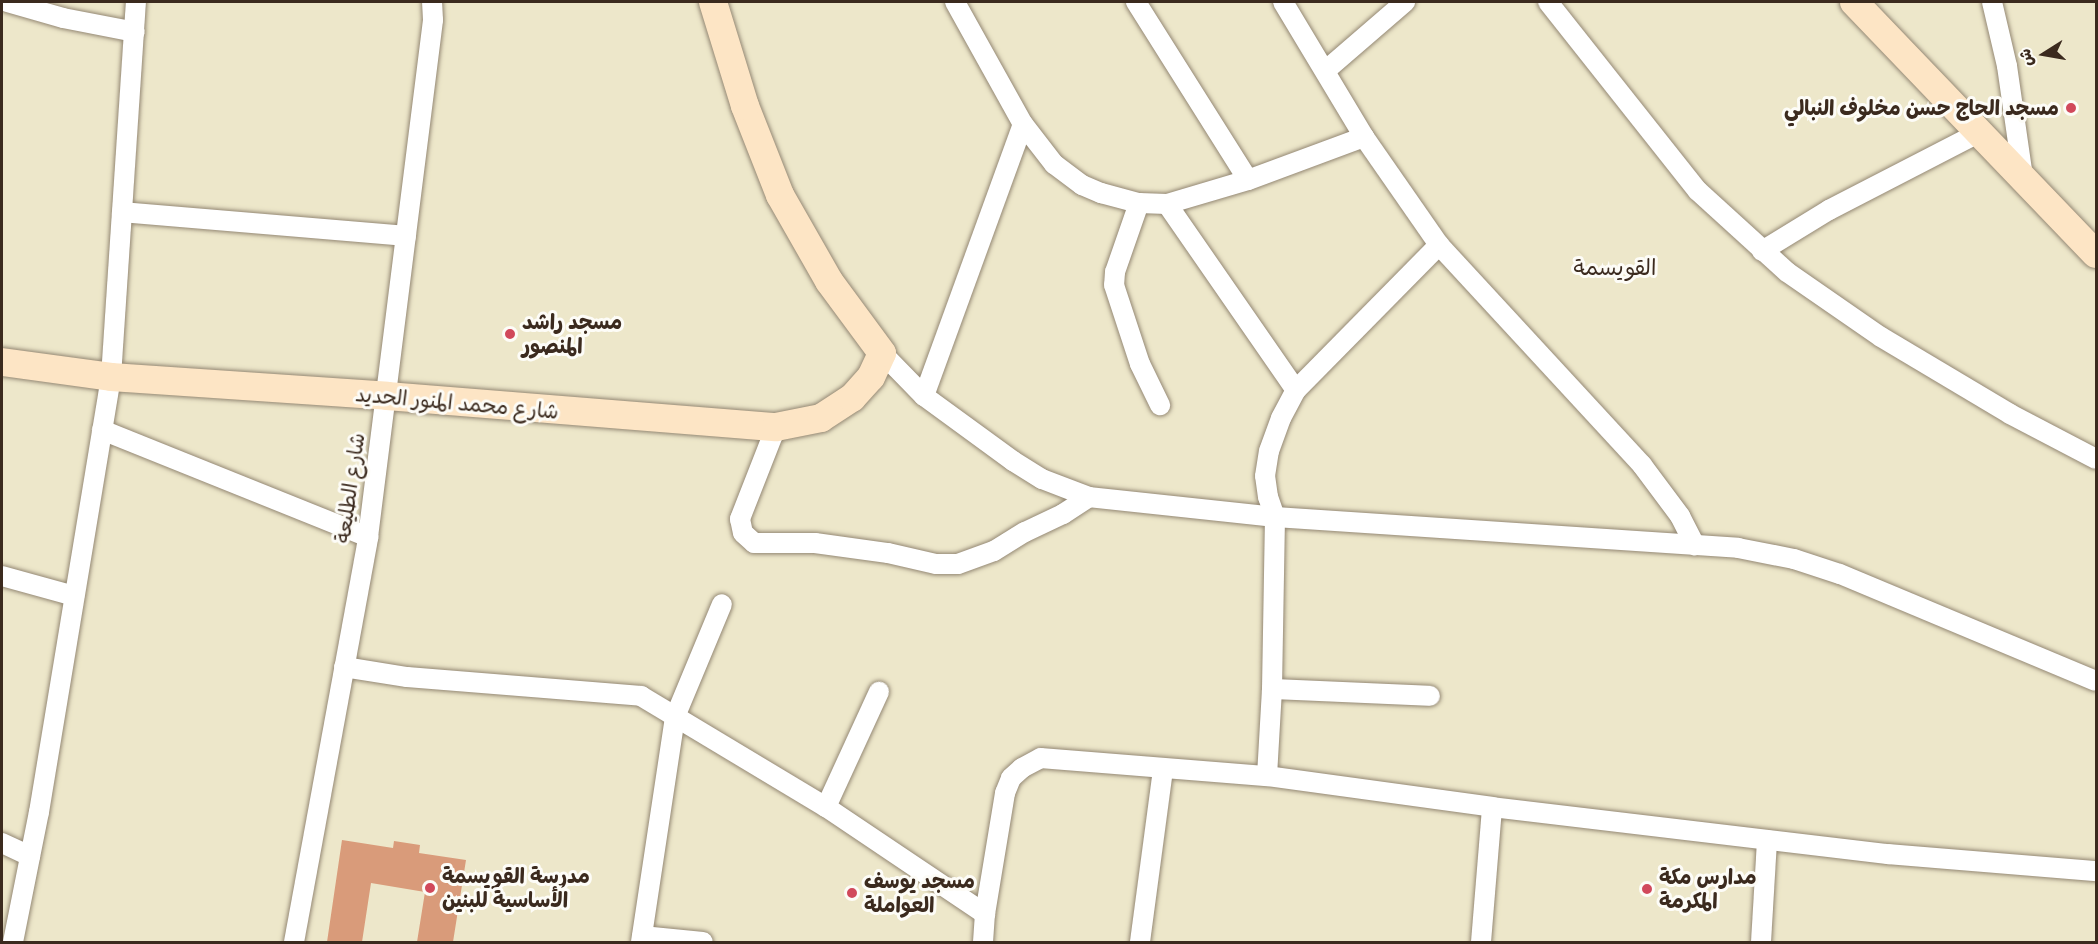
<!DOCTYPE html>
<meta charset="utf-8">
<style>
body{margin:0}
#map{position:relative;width:2098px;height:944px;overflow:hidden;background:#ede7ca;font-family:Caveat,"Playpen Sans Arabic",sans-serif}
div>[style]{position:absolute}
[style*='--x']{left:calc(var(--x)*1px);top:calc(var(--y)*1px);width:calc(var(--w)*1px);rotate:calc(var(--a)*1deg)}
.building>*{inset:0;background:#d99b7a}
.roads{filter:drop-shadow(0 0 2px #948874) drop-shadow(0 0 2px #948874)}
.street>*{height:20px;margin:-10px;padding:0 10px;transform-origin:10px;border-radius:10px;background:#fff}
.secondary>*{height:28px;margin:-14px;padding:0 14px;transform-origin:14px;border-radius:14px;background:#fde5c5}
.dots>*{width:16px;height:16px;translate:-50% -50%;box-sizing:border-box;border:3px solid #fdfcf7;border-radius:50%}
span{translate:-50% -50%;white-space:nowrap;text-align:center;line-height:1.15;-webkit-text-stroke:6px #fdfcf7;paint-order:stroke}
.poi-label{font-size:21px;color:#3b2a1e;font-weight:700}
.right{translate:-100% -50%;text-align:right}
.left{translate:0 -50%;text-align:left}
.street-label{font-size:21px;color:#3b2a1e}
.neighbourhood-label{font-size:22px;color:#3b2a1e}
.frame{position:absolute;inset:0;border:3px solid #3b2a1e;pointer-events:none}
.north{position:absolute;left:2014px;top:24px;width:60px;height:60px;-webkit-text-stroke:4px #fdfcf7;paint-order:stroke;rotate:259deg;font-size:16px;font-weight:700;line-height:24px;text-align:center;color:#3b2a1e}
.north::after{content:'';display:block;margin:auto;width:21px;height:27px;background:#3b2a1e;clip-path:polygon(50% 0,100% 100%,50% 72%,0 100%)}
</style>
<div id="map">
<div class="building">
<div style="clip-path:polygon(342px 840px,393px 848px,394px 841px,420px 845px,419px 853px,466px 860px,453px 942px,417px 942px,425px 892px,371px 883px,362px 942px,327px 942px)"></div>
</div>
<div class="roads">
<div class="street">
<div style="--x:7;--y:2;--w:58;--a:15.9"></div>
<div style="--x:63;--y:18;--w:73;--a:11"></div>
<div style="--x:955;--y:2;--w:140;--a:60.9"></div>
<div style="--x:1023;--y:124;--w:51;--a:52.2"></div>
<div style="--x:1054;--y:164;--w:35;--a:37"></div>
<div style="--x:1082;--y:185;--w:21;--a:23"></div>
<div style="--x:1101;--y:193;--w:39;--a:15"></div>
<div style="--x:1139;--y:203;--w:28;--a:2"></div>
<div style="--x:1167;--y:204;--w:84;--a:-16.5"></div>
<div style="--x:1248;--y:180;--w:124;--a:-20.3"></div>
<div style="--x:1136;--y:2;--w:210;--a:57.8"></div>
<div style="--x:1283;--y:2;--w:157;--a:59"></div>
<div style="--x:1364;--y:137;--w:131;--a:55.2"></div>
<div style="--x:1439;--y:245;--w:299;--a:47.3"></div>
<div style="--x:1642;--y:465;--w:64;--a:53.3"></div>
<div style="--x:1680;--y:516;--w:33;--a:63"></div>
<div style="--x:1548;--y:2;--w:241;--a:51.6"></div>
<div style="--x:1698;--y:191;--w:120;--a:42.3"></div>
<div style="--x:1787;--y:272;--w:114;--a:34.7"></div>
<div style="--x:1881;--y:337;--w:150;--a:30.8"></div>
<div style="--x:2010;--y:414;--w:97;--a:27.6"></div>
<div style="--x:1992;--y:2;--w:66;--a:76.8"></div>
<div style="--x:2007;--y:66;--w:112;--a:81.8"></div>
<div style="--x:1325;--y:71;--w:106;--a:-40.8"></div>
<div style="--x:1139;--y:203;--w:73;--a:109.2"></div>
<div style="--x:1115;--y:272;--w:13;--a:94"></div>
<div style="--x:1114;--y:285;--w:83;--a:71.8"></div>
<div style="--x:1140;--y:364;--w:46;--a:64"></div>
<div style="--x:1167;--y:204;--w:226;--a:55.3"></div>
<div style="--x:122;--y:212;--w:285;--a:4.8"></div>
<div style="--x:1762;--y:251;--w:79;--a:-31.5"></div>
<div style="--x:1829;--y:210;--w:172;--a:-27.3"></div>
<div style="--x:882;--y:353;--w:60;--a:45.7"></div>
<div style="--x:924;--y:396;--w:110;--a:36.1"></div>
<div style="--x:1013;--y:461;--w:34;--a:32"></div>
<div style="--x:1042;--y:479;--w:50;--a:21"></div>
<div style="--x:1089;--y:497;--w:187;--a:6.1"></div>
<div style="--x:1275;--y:517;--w:464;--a:3.8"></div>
<div style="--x:1738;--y:548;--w:57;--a:11.1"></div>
<div style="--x:1794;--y:559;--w:48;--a:18.1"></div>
<div style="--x:1840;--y:574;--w:277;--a:22.7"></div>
<div style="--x:924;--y:396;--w:289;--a:-70"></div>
<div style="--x:776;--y:427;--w:99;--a:111.4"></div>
<div style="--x:740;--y:519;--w:14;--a:78"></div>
<div style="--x:743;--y:533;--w:15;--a:42"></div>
<div style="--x:754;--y:543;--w:61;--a:0"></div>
<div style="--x:815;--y:543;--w:74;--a:7.8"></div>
<div style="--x:888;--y:553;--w:49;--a:12.9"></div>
<div style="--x:936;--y:564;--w:22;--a:0"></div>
<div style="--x:958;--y:564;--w:38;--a:-20"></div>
<div style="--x:994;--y:551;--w:36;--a:-32"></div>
<div style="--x:1025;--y:532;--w:42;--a:-25.3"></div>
<div style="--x:1063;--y:514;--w:31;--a:-33"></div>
<div style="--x:102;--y:430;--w:287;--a:21.9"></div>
<div style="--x:2;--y:576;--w:75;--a:15.5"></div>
<div style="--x:344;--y:667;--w:64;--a:9"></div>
<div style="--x:407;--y:677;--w:235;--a:4.6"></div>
<div style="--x:641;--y:696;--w:216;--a:31"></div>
<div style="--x:826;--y:807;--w:192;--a:33.9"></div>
<div style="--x:1272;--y:689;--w:158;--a:2.5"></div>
<div style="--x:1267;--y:776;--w:87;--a:-86.7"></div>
<div style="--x:1272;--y:689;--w:172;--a:-89"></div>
<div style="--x:1275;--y:517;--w:21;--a:-109"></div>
<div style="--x:1268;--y:497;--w:21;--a:-98"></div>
<div style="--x:1265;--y:476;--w:25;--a:-81"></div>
<div style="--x:1269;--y:451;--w:35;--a:-70"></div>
<div style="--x:1281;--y:418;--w:32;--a:-62"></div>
<div style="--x:1296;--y:390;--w:204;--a:-45.4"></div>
<div style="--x:826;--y:807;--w:127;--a:-65.3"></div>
<div style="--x:2;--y:843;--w:31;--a:25"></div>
<div style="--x:642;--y:936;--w:61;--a:5.6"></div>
<div style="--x:13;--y:942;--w:133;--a:-78.7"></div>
<div style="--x:39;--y:812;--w:441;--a:-80.6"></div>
<div style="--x:111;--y:377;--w:376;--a:-86.2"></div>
<div style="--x:294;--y:942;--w:412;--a:-79.6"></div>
<div style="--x:368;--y:537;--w:521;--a:-82.83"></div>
<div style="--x:433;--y:20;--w:18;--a:-93"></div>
<div style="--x:641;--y:942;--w:228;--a:-81.4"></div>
<div style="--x:675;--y:717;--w:122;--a:-67.4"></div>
<div style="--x:983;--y:942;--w:28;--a:-86"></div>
<div style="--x:985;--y:914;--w:123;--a:-80.6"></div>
<div style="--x:1005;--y:793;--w:16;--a:-68"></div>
<div style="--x:1011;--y:778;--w:15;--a:-42"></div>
<div style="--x:1022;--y:768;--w:21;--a:-28"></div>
<div style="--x:1041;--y:758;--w:227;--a:4.6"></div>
<div style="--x:1267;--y:776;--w:227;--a:7.8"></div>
<div style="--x:1492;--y:807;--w:399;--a:6.8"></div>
<div style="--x:1888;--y:854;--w:209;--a:4.7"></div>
<div style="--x:1140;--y:942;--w:174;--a:-82.4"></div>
<div style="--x:1481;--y:942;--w:135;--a:-85.3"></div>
<div style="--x:1761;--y:942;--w:102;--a:-86.6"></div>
</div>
<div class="secondary">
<div style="--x:1854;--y:2;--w:349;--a:46.2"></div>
<div style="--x:2;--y:362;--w:110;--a:7.8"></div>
<div style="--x:111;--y:377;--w:277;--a:3.9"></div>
<div style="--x:387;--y:396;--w:390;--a:4.6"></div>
<div style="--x:776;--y:427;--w:46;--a:-11.3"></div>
<div style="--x:821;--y:418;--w:37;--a:-33"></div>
<div style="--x:852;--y:398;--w:28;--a:-48"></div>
<div style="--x:871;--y:377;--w:26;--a:-65"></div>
<div style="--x:882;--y:353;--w:89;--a:-126.4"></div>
<div style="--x:829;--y:281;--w:99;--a:-119.7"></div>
<div style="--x:780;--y:195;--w:96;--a:-111.5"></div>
<div style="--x:745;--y:106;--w:109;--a:-107.1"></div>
</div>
</div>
<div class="dots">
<div style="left:2071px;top:108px;background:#d1495b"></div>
<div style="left:510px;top:334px;background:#d1495b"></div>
<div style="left:430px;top:888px;background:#d1495b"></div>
<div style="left:1647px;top:889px;background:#d1495b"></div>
<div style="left:852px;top:893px;background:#d1495b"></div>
</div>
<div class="poi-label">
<span class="right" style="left:2059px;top:108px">مسجد الحاج حسن مخلوف النبالي</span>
<span class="left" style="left:522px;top:334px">مسجد راشد<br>المنصور</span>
<span class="left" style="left:442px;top:888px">مدرسة القويسمة<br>الأساسية للبنين</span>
<span class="left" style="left:1659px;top:889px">مدارس مكة<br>المكرمة</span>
<span class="left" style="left:864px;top:893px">مسجد يوسف<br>العواملة</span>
</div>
<div class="street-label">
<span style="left:457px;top:403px;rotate:5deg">شارع محمد المنور الحديد</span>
<span style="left:350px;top:488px;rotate:-82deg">شارع الطليعة</span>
</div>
<div class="neighbourhood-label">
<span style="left:1615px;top:269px">القويسمة</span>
</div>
<div class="frame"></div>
<div class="north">ش</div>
</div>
